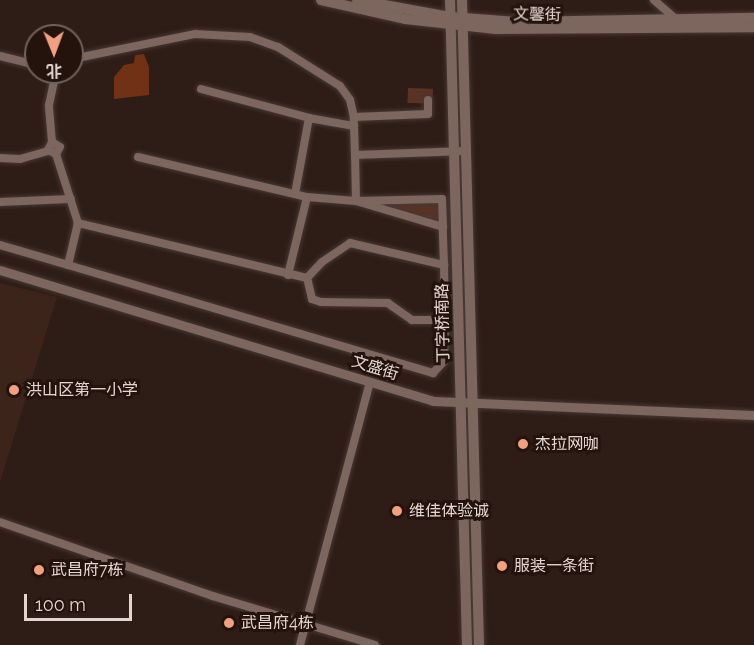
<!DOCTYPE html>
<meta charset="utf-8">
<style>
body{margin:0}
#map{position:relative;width:754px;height:645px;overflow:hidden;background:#2e1d16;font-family:Raleway,"Noto Sans SC",sans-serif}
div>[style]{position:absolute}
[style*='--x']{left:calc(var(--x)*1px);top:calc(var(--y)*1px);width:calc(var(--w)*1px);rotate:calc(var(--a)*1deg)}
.built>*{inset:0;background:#3c241a}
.green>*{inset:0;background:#5a3324;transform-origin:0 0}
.water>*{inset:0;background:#713115}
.roads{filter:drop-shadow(0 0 2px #473834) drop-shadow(0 0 2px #473834)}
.minor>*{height:8px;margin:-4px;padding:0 4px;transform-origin:4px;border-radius:4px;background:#7c665e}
.tertiary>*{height:9px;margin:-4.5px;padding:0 4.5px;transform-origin:4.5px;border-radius:4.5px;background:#7c665e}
.secondary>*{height:10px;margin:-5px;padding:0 5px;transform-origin:5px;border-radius:5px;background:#7c665e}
.dots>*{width:16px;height:16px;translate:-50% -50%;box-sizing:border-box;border:3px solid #24130d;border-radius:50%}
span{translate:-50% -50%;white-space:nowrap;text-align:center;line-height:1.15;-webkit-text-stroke:6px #24130d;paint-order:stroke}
.street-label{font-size:16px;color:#e2d5d0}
.poi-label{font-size:16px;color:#e2d5d0}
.left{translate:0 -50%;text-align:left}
.north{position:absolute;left:24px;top:24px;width:60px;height:60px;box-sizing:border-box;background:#24130d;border:2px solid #70615b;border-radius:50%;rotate:179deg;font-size:16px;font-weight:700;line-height:24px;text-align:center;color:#e2d5d0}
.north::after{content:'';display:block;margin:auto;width:21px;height:27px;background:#f2a080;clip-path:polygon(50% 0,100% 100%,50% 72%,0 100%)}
.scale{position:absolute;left:24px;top:594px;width:108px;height:27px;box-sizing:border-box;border:3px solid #e2d5d0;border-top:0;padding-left:8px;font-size:18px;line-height:21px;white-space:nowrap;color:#e2d5d0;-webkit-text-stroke:4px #24130d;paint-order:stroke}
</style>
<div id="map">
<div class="built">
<div style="clip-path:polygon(0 283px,57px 297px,0 482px)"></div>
</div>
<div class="green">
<div style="left:408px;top:88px;width:25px;height:15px;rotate:2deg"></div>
<div style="clip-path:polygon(439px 203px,439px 223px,374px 204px)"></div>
</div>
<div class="water">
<div style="clip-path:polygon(144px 54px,149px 67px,149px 95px,114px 99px,114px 77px,124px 65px,134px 63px,135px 55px)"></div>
</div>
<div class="roads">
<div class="minor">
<div style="--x:654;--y:0;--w:30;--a:41"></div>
<div style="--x:0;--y:56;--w:37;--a:14"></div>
<div style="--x:72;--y:59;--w:126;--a:-11.5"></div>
<div style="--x:195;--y:34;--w:55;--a:3.1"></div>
<div style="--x:250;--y:37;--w:30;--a:20"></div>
<div style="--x:278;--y:47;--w:73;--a:32.2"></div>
<div style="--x:340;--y:86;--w:17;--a:54"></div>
<div style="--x:350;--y:100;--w:17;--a:77"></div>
<div style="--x:201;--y:89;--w:112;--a:15"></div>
<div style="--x:52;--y:142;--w:37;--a:-95"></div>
<div style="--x:49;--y:105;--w:34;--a:-78"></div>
<div style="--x:56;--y:154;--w:9;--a:-153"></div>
<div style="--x:48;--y:150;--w:9;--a:-63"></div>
<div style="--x:52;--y:142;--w:9;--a:32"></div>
<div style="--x:60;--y:147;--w:8;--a:120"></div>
<div style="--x:56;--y:154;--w:72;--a:72.3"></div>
<div style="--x:355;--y:155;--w:38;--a:-92"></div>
<div style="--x:354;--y:117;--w:74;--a:-2.3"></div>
<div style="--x:428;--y:114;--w:14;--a:-90"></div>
<div style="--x:138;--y:157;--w:174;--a:13.3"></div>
<div style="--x:307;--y:197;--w:49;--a:4.7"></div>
<div style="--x:356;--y:201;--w:91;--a:16.6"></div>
<div style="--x:443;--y:227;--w:28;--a:-92"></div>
<div style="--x:442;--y:199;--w:86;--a:178.7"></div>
<div style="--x:356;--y:201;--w:46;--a:-91.2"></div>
<div style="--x:355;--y:155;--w:111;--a:-2.1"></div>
<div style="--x:0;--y:158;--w:20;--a:3"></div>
<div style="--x:20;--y:159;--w:29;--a:-16"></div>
<div style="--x:295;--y:194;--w:77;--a:-79.6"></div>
<div style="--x:309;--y:118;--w:46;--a:10.1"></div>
<div style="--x:0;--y:202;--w:71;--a:-2.4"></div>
<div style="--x:0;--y:245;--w:71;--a:16.4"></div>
<div style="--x:444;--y:265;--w:55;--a:89"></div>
<div style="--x:445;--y:320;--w:33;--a:180"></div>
<div style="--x:412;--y:320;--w:29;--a:-145"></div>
<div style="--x:388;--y:303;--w:67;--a:-179.1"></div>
<div style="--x:321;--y:302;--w:9;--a:-162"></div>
<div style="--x:312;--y:299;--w:22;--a:-103"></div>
<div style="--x:307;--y:278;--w:236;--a:-166.5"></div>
<div style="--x:78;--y:223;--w:43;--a:103.4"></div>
<div style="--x:68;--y:265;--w:381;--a:16.5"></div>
<div style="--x:433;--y:373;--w:16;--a:-47"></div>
<div style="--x:444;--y:361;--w:41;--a:-88.6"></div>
<div style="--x:288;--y:275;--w:80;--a:-76.3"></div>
<div style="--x:307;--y:278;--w:22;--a:-47"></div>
<div style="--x:322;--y:262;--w:34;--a:-34"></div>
<div style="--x:350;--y:243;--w:97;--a:13.2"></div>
<div style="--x:444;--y:265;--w:38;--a:-92"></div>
<div style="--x:0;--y:522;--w:225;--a:19.2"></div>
<div style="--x:213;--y:596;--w:169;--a:16.8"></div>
<div style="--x:300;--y:645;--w:272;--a:-75.1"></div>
</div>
<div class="tertiary">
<div style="--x:0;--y:270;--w:452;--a:16.8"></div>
<div style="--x:433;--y:401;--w:321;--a:2.5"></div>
</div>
<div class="secondary">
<div style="--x:321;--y:0;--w:86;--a:12.7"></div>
<div style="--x:405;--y:19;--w:91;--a:6.3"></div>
<div style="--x:495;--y:29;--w:259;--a:-0.4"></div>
<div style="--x:357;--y:0;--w:96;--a:10.3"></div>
<div style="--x:451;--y:17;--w:66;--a:4.3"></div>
<div style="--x:517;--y:22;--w:237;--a:-1"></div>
<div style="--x:450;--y:0;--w:645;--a:88.49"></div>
<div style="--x:462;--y:0;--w:645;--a:88.49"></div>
</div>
</div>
<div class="dots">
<div style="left:14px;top:390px;background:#f2a080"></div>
<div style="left:523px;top:444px;background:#f2a080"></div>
<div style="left:397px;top:511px;background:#f2a080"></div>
<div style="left:502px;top:566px;background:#f2a080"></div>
<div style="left:39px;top:570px;background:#f2a080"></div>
<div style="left:229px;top:623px;background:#f2a080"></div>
</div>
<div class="street-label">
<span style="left:537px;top:15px;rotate:1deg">文馨街</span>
<span style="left:443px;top:323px;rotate:-91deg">丁字桥南路</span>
<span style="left:375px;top:368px;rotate:17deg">文盛街</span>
</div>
<div class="poi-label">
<span class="left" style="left:26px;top:390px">洪山区第一小学</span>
<span class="left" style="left:535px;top:444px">杰拉网咖</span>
<span class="left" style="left:409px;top:511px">维佳体验诚</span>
<span class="left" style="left:514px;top:566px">服装一条街</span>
<span class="left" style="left:51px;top:570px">武昌府7栋</span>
<span class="left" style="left:241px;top:623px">武昌府4栋</span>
</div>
<div class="north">北</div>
<div class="scale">100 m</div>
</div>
